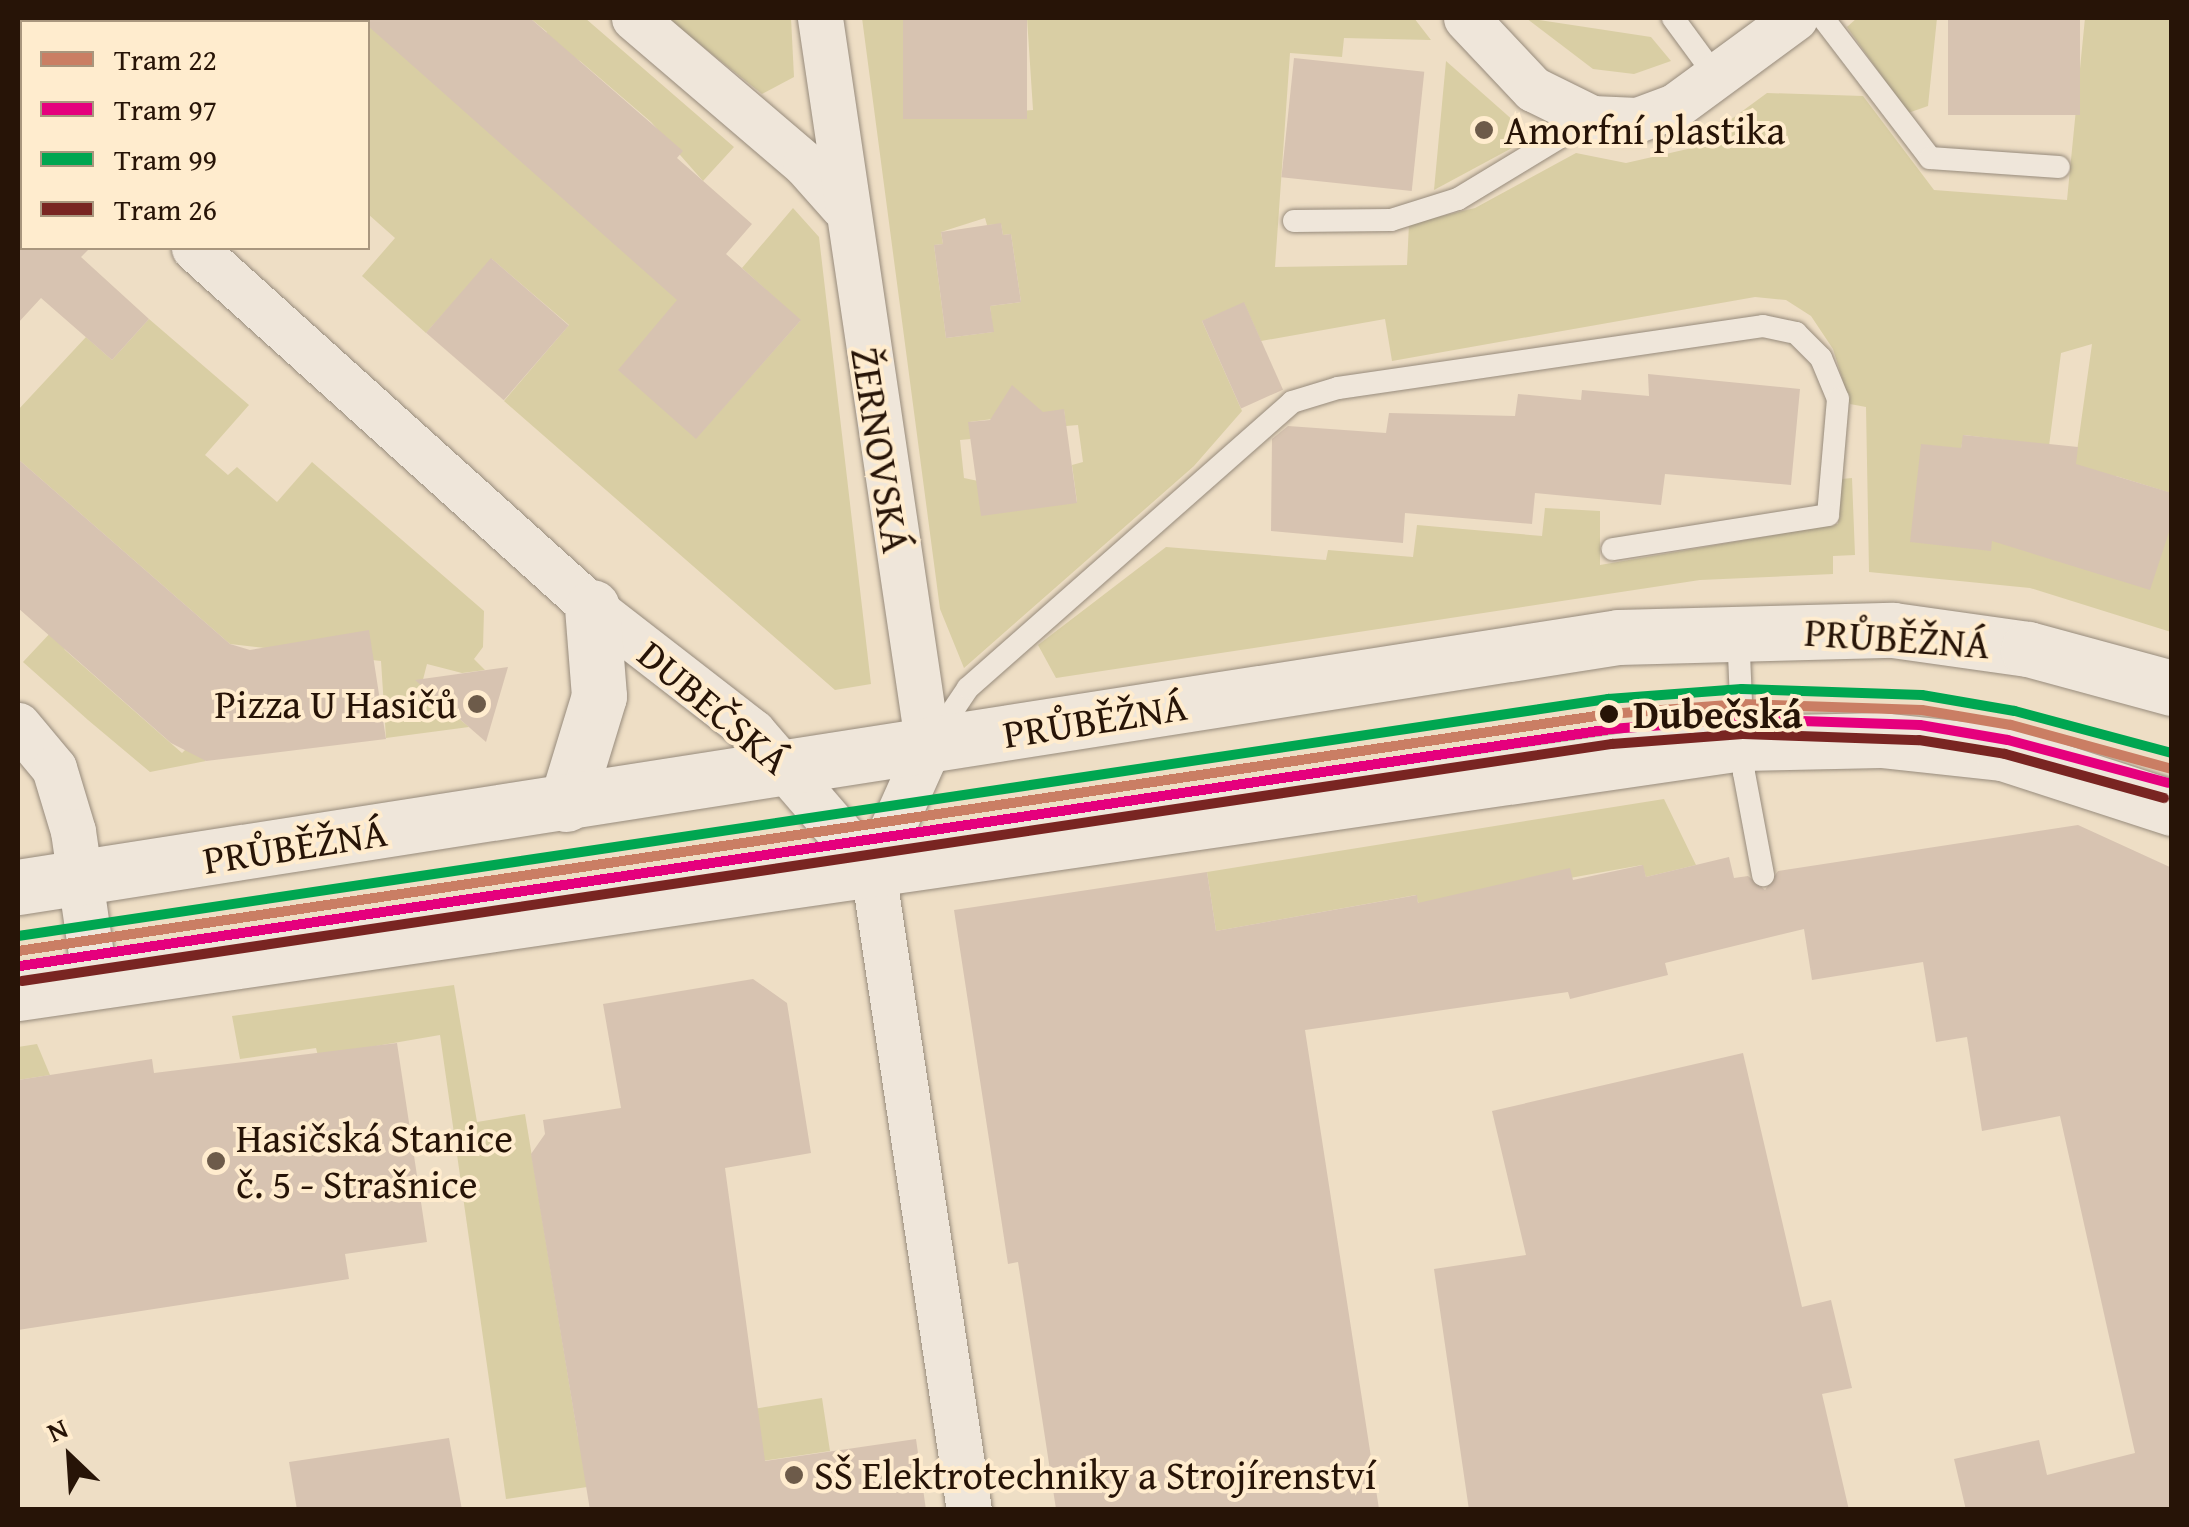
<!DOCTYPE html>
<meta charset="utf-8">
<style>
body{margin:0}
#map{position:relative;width:2189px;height:1527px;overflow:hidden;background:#eedec5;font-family:"Gentium Book Plus",serif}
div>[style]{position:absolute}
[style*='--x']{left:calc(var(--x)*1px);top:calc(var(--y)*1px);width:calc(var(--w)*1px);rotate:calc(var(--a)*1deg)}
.green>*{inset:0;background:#d9cea4;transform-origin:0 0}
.building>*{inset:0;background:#d7c3b1;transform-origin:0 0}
.roads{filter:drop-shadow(0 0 2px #978b7c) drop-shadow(0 0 2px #978b7c)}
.lane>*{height:22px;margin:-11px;padding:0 11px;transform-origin:11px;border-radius:11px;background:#efe6da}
.street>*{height:45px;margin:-22.5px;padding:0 22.5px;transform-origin:22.5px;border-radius:22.5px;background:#efe6da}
.secondary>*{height:55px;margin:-27.5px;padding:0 27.5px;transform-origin:27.5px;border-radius:27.5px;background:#efe6da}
.tram-1>*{height:10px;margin:-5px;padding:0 5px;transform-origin:5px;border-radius:5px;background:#ca7e64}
.tram-2>*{height:10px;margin:-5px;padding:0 5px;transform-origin:5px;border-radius:5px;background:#e5007d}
.tram-3>*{height:10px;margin:-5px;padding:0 5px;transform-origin:5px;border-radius:5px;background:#00a651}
.tram-4>*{height:10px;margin:-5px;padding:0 5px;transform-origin:5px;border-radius:5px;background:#792522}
.dots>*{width:28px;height:28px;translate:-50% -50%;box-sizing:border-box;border:5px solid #ffecce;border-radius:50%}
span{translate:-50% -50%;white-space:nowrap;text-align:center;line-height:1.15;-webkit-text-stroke:8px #ffecce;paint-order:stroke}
.poi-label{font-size:40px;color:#271407}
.left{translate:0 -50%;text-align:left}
.right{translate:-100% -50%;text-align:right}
.street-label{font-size:40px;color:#271407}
.stop-label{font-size:40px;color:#271407;font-weight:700}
.frame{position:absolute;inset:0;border:20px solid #271407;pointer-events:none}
.legend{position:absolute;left:20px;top:20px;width:350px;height:230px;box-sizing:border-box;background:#ffecce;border:2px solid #a9967e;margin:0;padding:12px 18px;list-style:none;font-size:30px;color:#271407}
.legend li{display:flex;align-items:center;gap:20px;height:50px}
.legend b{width:50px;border:2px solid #a9967e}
.north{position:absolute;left:20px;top:1407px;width:100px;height:100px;-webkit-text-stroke:8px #ffecce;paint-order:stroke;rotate:335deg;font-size:28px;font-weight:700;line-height:40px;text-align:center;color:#271407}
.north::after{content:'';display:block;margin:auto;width:35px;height:45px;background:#271407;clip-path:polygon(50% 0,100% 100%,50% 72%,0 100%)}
</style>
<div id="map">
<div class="green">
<div style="left:65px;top:18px;width:294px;height:7px"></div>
<div style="clip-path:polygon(530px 18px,585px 18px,734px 147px,703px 181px,651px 122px,580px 61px,542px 40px,547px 32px)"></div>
<div style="clip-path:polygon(667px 18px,791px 18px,794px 77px,762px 94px)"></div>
<div style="clip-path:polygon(evenodd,862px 18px,903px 18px,917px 118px,1033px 110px,1027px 18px,1414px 18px,1431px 40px,1344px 38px,1342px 57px,1290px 53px,1275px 267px,1407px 265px,1409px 224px,1475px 208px,1576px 153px,1626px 163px,1692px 148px,1767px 93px,1863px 96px,1934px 190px,2067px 200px,2085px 18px,2171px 18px,2171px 493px,2116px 476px,2108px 496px,2171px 523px,2171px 632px,2030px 588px,1869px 572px,1866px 407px,1850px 404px,1833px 349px,1811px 316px,1786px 300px,1755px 297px,1392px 361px,1385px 319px,1261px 341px,1244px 303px,1202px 321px,1242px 411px,1194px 466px,964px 668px,940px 609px,862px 18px,985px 218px,987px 225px,1001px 224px,1003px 235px,1011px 234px,1021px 302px,990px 306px,993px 332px,946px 338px,934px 245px,943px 244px,941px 232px,985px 218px,862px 18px,2092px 344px,2077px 451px,2049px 446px,2061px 353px,2092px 344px,862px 18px,1064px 410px,1066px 426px,1078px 425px,1083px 462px,1072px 465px,1077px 502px,964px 478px,960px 440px,971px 439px,969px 422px,1064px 410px,862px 18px,1964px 435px,2013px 441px,1996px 502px,1961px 448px,1964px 435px)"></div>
<div style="clip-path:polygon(1526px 18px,1651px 37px,1671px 61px,1634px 74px,1593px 69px)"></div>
<div style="clip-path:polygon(1857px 18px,1937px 18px,1928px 106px,1908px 113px,1847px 27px)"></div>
<div style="clip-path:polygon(368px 25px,679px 298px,696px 438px,800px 321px,742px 268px,793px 208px,819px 237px,871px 684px,835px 690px,504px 401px,569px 325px,492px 259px,426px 333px,362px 276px,395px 238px,368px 214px)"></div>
<div style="clip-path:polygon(1446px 61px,1515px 122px,1525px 141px,1434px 190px)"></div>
<div style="clip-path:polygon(149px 319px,249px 405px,205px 455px,228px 475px,237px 467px,277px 502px,312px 462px,484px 611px,483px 647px,474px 659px,485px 670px,462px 673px,427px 664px,417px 703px,451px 712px,469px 727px,386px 738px,381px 661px,230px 644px,18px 459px,18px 410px,86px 337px,112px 360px)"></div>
<div style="clip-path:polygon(1852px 478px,1855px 555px,1833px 556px,1833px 574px,1700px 580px,1056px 678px,1038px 645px,1166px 547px,1326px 560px,1328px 550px,1413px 557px,1417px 525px,1542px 536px,1545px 508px,1600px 511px,1600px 565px,1838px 524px,1841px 479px)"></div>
<div style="clip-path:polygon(54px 629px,65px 650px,182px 753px,188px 747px,206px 761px,150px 772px,88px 720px,23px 662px)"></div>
<div style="clip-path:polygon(1664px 799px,1696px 865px,1646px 877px,1642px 865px,1419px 905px,1416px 895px,1216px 931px,1207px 872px)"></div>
<div style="clip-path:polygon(454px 985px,477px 1122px,525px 1114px,578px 1437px,822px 1398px,830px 1451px,506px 1499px,440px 1035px,318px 1056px,316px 1048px,240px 1059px,232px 1016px)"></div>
<div style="clip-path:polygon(37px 1044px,50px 1075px,18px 1080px,18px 1047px)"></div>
</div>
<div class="building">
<div style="clip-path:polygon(359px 18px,530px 18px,683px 151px,677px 158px,752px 224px,726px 254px,801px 320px,696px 439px,618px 370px,677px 300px)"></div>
<div style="left:903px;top:18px;width:124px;height:101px"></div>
<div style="left:1948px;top:18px;width:132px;height:97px"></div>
<div style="left:1294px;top:58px;width:131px;height:120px;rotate:6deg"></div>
<div style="clip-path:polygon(1001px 223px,1003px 235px,1011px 234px,1021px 302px,990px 306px,994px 332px,946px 338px,934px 245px,943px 244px,941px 232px)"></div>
<div style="clip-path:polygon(18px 248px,90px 248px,81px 257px,149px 319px,112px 360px,41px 298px,18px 323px)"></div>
<div style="left:491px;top:258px;width:103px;height:99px;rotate:41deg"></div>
<div style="left:1244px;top:302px;width:96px;height:46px;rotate:66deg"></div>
<div style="clip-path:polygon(1648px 374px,1800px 389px,1791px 485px,1665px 474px,1661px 505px,1535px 493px,1532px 524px,1405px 513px,1403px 543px,1271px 531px,1272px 439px,1288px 426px,1386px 433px,1389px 413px,1515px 416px,1518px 394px,1581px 400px,1582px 390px,1649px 396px)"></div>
<div style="clip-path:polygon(1012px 385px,1043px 412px,1064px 409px,1077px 503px,981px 516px,968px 422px,990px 420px)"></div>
<div style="clip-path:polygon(1963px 435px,2078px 447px,2076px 464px,2172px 493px,2172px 523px,2150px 590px,1992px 541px,1991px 551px,1910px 542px,1921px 444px,1961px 448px)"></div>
<div style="clip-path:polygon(18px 459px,230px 644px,250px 650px,369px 630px,386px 739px,206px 761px,171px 743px,18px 608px)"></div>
<div style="clip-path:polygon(508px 667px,486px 742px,415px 680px)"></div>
<div style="clip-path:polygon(2078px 825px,2172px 868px,2172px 1510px,1966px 1510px,1954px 1459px,2039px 1440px,2047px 1475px,2135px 1453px,2060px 1116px,1982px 1131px,1967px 1037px,1936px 1042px,1923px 962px,1812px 980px,1804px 929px,1665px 963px,1668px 975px,1570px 999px,1568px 992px,1305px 1030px,1379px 1509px,1056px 1509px,1018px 1262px,1008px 1264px,954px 910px,1207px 872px,1216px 931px,1417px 895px,1418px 903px,1570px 868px,1573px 880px,1643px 865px,1646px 877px,1729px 857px,1734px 878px,1748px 876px,1765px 890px,1778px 871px)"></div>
<div style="clip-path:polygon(753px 979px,787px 1003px,811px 1153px,725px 1168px,765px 1461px,916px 1439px,926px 1510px,590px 1510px,531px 1154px,545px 1134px,543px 1120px,621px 1108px,603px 1004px)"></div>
<div style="clip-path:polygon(397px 1043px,427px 1242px,345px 1254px,349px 1279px,18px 1330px,18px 1080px,152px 1059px,154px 1073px)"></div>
<div style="clip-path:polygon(1743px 1053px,1802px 1307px,1831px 1300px,1852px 1388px,1822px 1394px,1849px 1510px,1469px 1510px,1434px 1269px,1526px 1255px,1492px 1111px)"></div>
<div style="clip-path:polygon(449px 1438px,462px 1510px,297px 1510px,289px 1462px)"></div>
</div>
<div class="roads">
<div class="lane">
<div style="--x:1673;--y:18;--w:74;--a:53.7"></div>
<div style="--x:1823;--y:18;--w:176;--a:52.6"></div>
<div style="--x:1930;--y:158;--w:129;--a:4"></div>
<div style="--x:1294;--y:221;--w:97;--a:-0.6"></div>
<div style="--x:1391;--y:220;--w:70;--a:-17.4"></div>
<div style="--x:1458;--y:199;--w:157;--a:-31.2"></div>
<div style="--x:1738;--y:630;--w:143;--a:87.6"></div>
<div style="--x:1744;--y:773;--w:104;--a:79.4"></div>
<div style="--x:935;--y:737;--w:59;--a:-56"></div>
<div style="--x:968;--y:688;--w:432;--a:-41.4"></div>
<div style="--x:1292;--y:402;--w:48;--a:-16.9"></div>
<div style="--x:1338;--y:388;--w:429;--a:-8.3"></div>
<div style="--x:1763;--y:326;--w:34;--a:12"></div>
<div style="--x:1796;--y:333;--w:35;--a:45"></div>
<div style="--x:1821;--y:358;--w:44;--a:67.5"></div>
<div style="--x:1838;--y:399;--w:116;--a:94.9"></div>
<div style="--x:1828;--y:515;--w:218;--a:171"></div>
</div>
<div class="street">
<div style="--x:634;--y:18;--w:225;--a:40.5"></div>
<div style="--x:805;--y:164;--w:57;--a:48.5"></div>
<div style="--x:820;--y:18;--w:738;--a:81.58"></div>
<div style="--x:928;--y:748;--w:135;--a:114.1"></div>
<div style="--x:1466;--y:18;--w:98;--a:46.7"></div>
<div style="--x:1533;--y:89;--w:66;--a:26.2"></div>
<div style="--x:1592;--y:118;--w:45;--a:2.5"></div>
<div style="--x:1637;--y:120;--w:40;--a:-20.2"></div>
<div style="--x:1675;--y:106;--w:149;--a:-36.3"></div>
<div style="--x:18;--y:101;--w:7;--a:-56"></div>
<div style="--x:194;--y:248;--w:536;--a:42.05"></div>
<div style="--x:592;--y:607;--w:204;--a:37.8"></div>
<div style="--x:753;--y:732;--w:184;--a:49.2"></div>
<div style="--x:873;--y:871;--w:646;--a:81.46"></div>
<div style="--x:18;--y:725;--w:56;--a:50.1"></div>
<div style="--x:54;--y:768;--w:66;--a:73.2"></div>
<div style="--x:73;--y:831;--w:153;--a:81.7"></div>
</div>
<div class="secondary">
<div style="--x:566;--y:804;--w:113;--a:-73"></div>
<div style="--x:599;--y:696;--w:89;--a:-94.5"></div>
<div style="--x:18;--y:887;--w:1619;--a:-8.88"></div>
<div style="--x:1618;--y:637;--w:275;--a:-1.5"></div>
<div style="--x:1893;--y:630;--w:136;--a:8"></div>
<div style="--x:2028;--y:649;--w:149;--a:15.2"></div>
<div style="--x:18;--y:993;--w:1743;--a:-8.25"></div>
<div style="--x:1743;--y:743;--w:138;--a:-1.2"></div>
<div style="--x:1881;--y:740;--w:123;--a:6.1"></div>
<div style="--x:2003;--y:753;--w:178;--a:18"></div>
</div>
</div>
<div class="tram-1">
<div style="--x:18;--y:951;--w:1609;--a:-8.47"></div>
<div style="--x:1609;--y:714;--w:133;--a:-4.3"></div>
<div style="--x:1742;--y:704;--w:180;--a:1.9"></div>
<div style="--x:1922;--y:710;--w:90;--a:9.6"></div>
<div style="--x:2011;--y:725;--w:167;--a:15.3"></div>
</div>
<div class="tram-2">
<div style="--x:20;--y:966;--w:1609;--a:-8.47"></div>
<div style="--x:1611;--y:729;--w:131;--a:-4.4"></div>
<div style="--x:1742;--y:719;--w:178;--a:1.9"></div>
<div style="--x:1920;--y:725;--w:89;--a:9.7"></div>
<div style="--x:2008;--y:740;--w:166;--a:15"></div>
</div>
<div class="tram-3">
<div style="--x:18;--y:936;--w:1608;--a:-8.48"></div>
<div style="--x:1608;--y:699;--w:134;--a:-4.3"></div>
<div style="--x:1742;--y:689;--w:180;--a:1.9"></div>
<div style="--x:1922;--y:695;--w:94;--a:9.8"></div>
<div style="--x:2015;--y:711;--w:163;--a:15"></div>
</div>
<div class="tram-4">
<div style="--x:22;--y:981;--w:1608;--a:-8.48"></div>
<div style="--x:1612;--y:744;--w:131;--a:-4.4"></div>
<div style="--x:1743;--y:734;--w:176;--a:2"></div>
<div style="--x:1919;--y:740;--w:87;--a:9.2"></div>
<div style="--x:2005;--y:754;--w:165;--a:15.5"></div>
</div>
<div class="dots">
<div style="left:1484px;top:130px;background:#6d5b4a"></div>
<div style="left:477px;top:704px;background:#6d5b4a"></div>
<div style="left:1609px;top:714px;background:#271407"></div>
<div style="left:216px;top:1161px;background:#6d5b4a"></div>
<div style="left:794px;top:1475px;background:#6d5b4a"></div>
</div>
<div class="poi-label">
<span class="left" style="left:1504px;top:130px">Amorfní plastika</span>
<span class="right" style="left:457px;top:704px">Pizza U Hasičů</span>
<span class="left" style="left:236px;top:1161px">Hasičská Stanice<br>č. 5 - Strašnice</span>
<span class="left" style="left:814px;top:1475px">SŠ Elektrotechniky a Strojírenství</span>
</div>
<div class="street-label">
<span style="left:881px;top:450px;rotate:81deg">ŽERNOVSKÁ</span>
<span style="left:1897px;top:638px;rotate:4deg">PRŮBĚŽNÁ</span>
<span style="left:714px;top:707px;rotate:40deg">DUBEČSKÁ</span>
<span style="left:1095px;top:720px;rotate:-9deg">PRŮBĚŽNÁ</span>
<span style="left:295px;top:846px;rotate:-9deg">PRŮBĚŽNÁ</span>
</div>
<div class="stop-label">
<span class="left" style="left:1633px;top:714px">Dubečská</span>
</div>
<div class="frame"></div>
<ul class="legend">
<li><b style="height:12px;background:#ca7e64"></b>Tram 22</li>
<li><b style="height:12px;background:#e5007d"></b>Tram 97</li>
<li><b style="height:12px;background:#00a651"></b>Tram 99</li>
<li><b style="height:12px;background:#792522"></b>Tram 26</li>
</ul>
<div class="north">N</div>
</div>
